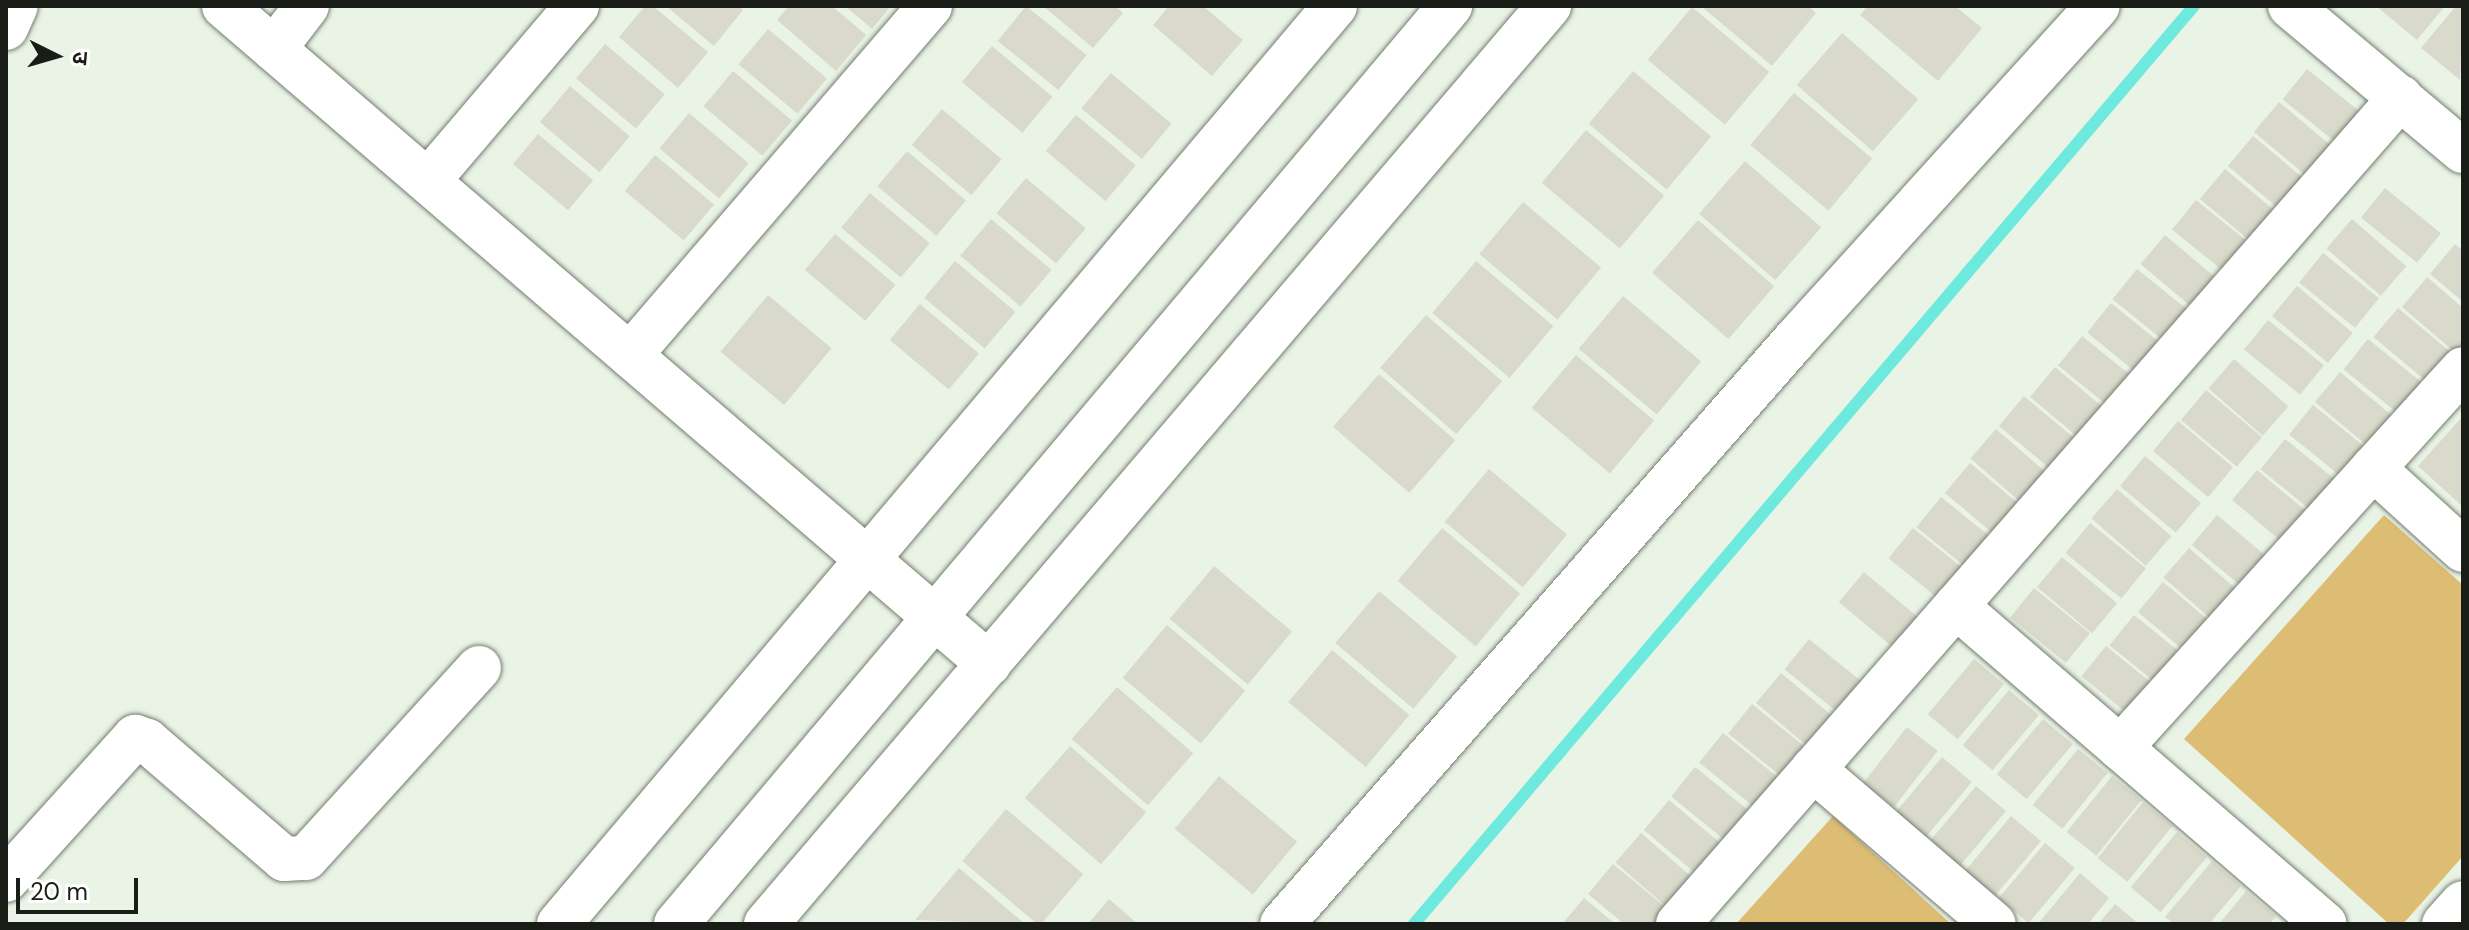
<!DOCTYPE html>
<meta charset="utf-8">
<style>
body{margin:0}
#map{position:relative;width:2469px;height:930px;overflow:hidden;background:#eaf4e6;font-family:"DM Sans","Noto Sans Devanagari",sans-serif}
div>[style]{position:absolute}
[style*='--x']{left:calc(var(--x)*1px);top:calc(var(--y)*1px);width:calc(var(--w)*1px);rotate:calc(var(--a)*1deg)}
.green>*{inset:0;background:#ddbd74}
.stream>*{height:12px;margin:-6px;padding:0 6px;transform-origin:6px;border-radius:6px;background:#6ee9de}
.building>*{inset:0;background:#d9dacb;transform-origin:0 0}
.roads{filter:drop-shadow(0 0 2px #747d70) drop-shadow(0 0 2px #747d70)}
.minor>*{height:44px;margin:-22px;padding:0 22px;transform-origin:22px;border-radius:22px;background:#fff}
span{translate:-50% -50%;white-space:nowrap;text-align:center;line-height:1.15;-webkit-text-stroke:7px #fff;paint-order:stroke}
.frame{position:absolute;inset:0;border:8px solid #191c17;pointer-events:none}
.north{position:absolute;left:16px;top:16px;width:80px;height:80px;-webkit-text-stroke:6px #fff;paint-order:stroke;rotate:95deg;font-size:22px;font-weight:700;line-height:32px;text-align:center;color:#191c17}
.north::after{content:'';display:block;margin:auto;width:28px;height:36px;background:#191c17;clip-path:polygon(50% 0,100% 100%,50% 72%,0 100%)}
.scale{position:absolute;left:16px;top:878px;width:122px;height:36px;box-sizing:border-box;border:4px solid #191c17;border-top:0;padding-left:10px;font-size:24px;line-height:28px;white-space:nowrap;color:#191c17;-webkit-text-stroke:6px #fff;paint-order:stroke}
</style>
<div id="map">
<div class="green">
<div style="clip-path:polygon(2384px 515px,2463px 585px,2463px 856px,2403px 924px,2389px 924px,2184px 739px)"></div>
<div style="clip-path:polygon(1833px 816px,1951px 924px,1736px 924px)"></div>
</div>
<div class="stream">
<div style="--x:1414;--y:924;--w:1205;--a:-49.65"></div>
</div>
<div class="building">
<div style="clip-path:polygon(645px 6px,653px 6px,708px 52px,678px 88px,619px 37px)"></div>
<div style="clip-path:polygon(666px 6px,738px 6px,743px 10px,714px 46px)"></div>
<div style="clip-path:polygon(789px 6px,832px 6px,866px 35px,836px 71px,777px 20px)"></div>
<div style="clip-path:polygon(845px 6px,891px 6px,872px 29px)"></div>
<div style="left:1026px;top:6px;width:78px;height:45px;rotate:39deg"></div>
<div style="clip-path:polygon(1043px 6px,1115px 6px,1123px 13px,1093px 48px)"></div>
<div style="clip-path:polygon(1169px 6px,1203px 6px,1243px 40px,1212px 76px,1153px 25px)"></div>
<div style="clip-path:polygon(1701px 6px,1808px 6px,1816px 13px,1772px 66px)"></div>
<div style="clip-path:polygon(1868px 6px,1955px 6px,1982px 28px,1938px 81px,1860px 15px)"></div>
<div style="clip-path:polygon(2376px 6px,2445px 6px,2417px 40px)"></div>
<div style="clip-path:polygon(2456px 6px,2463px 6px,2460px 80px,2421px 48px)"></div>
<div style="left:1692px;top:7px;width:101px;height:69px;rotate:40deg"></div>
<div style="left:768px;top:29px;width:77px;height:46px;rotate:40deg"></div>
<div style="left:1842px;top:33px;width:101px;height:69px;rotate:41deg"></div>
<div style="left:605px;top:44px;width:78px;height:45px;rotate:40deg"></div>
<div style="left:992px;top:46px;width:79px;height:47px;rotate:40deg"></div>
<div style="left:2307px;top:69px;width:72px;height:39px;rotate:39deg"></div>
<div style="left:733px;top:71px;width:77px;height:46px;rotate:40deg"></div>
<div style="left:1633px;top:71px;width:102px;height:69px;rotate:40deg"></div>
<div style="left:1111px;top:73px;width:79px;height:46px;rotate:40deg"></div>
<div style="left:570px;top:86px;width:78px;height:47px;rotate:40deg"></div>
<div style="left:1794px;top:93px;width:102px;height:68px;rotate:40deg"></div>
<div style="left:2279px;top:102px;width:73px;height:39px;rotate:40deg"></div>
<div style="left:942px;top:109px;width:78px;height:47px;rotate:40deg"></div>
<div style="left:689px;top:113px;width:78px;height:46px;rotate:40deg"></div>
<div style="left:1076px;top:115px;width:78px;height:47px;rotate:40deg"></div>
<div style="left:1586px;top:130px;width:102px;height:69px;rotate:40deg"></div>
<div style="left:538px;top:134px;width:72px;height:39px;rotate:40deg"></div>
<div style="left:2253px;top:136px;width:72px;height:39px;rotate:40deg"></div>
<div style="left:907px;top:151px;width:77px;height:46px;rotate:40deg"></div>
<div style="left:655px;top:155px;width:77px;height:47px;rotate:40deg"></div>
<div style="left:1745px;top:161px;width:101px;height:70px;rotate:41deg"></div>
<div style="left:2225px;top:169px;width:72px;height:39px;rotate:40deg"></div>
<div style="left:1026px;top:178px;width:78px;height:46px;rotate:40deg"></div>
<div style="left:2385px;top:188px;width:72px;height:38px;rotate:39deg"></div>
<div style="left:870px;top:193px;width:78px;height:45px;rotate:40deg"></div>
<div style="left:2196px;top:200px;width:72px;height:38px;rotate:39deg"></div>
<div style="left:1523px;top:202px;width:102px;height:68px;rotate:40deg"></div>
<div style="left:991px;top:219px;width:79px;height:48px;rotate:40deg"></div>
<div style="left:2352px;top:219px;width:72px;height:39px;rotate:41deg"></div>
<div style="left:1698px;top:220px;width:101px;height:70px;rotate:41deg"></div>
<div style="left:835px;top:234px;width:79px;height:47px;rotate:40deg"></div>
<div style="left:2165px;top:235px;width:73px;height:38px;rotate:40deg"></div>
<div style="clip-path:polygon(2455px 244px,2463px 251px,2463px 302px,2430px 274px)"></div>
<div style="left:2323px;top:253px;width:72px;height:38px;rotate:39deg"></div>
<div style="left:955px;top:261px;width:79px;height:48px;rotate:40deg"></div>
<div style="left:1476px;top:261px;width:101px;height:68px;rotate:40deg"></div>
<div style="left:2137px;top:269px;width:72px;height:39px;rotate:39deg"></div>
<div style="clip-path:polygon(2427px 277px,2463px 308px,2463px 347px,2457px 354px,2402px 307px)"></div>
<div style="left:2297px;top:286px;width:73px;height:39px;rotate:40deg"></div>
<div style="left:768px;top:295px;width:83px;height:74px;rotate:40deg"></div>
<div style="left:1623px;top:296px;width:102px;height:69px;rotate:40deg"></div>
<div style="left:2111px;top:303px;width:71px;height:38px;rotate:39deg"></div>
<div style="left:920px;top:304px;width:77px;height:47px;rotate:40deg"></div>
<div style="left:2398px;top:308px;width:73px;height:38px;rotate:40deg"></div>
<div style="left:1426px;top:315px;width:101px;height:70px;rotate:41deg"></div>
<div style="left:2268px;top:320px;width:72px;height:38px;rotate:39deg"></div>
<div style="left:2082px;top:336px;width:72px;height:38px;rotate:39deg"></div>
<div style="left:2368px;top:339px;width:72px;height:39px;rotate:39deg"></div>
<div style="left:1576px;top:355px;width:102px;height:69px;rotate:40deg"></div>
<div style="left:2234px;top:359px;width:72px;height:39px;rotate:41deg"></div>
<div style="left:2055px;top:367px;width:72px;height:39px;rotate:40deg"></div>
<div style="left:2340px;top:372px;width:72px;height:39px;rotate:40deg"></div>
<div style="left:1379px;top:374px;width:101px;height:70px;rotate:41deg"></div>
<div style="left:2206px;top:390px;width:73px;height:39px;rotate:40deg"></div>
<div style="left:2024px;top:396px;width:72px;height:39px;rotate:40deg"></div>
<div style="left:2313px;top:405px;width:72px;height:38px;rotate:39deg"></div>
<div style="clip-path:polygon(2463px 416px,2463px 507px,2418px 466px)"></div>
<div style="left:2178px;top:421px;width:72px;height:39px;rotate:40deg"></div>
<div style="left:1996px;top:429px;width:72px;height:39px;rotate:41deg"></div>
<div style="left:2285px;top:439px;width:72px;height:39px;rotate:39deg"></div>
<div style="left:2145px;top:456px;width:73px;height:39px;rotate:40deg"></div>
<div style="left:1970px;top:463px;width:72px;height:39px;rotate:40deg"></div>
<div style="left:1489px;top:469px;width:102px;height:69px;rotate:40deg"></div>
<div style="left:2257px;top:470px;width:72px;height:39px;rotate:40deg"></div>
<div style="left:2117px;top:489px;width:72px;height:39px;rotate:41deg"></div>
<div style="left:1941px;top:497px;width:72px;height:39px;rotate:39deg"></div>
<div style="left:2217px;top:515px;width:72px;height:39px;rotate:40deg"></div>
<div style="left:2090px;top:523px;width:72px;height:39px;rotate:39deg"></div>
<div style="left:1442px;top:528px;width:102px;height:69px;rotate:40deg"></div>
<div style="left:1913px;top:528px;width:72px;height:39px;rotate:39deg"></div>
<div style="left:2189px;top:548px;width:72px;height:39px;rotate:41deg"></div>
<div style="left:2062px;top:557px;width:72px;height:39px;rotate:40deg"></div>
<div style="left:1214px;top:566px;width:102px;height:69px;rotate:40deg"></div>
<div style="left:1864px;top:572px;width:72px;height:39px;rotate:40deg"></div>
<div style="left:2163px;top:582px;width:72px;height:39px;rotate:40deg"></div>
<div style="left:2034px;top:588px;width:72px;height:38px;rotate:39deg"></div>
<div style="left:1379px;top:591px;width:102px;height:68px;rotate:40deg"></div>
<div style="left:2134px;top:615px;width:72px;height:39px;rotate:39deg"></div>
<div style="left:1167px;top:625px;width:102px;height:69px;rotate:40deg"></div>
<div style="left:1809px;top:639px;width:72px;height:39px;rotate:39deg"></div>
<div style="left:2106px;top:646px;width:72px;height:39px;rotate:39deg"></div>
<div style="left:1332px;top:650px;width:101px;height:68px;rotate:40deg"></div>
<div style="left:1974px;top:659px;width:39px;height:72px;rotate:40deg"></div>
<div style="left:1781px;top:673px;width:72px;height:39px;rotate:40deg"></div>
<div style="left:1117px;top:687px;width:101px;height:69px;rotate:41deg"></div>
<div style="left:2009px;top:690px;width:39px;height:72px;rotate:40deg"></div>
<div style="left:1752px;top:704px;width:72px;height:38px;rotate:39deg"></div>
<div style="left:2043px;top:719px;width:39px;height:72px;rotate:40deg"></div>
<div style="left:1907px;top:727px;width:39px;height:71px;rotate:38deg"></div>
<div style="left:1723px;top:733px;width:72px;height:38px;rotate:39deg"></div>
<div style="left:1070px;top:746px;width:101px;height:69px;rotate:41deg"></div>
<div style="left:2078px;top:749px;width:38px;height:72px;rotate:39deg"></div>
<div style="left:1942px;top:757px;width:39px;height:72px;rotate:40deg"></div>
<div style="left:1695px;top:767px;width:72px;height:38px;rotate:39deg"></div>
<div style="left:1219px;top:776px;width:102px;height:69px;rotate:40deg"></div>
<div style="left:2112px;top:776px;width:38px;height:72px;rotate:39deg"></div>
<div style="left:1976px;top:786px;width:39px;height:72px;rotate:40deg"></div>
<div style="left:1669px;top:800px;width:72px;height:39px;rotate:40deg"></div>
<div style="left:2143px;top:802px;width:38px;height:72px;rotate:39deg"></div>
<div style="left:1006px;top:809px;width:101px;height:68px;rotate:40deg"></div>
<div style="left:2011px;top:816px;width:39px;height:72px;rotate:40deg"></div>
<div style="left:2177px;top:832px;width:39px;height:72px;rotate:40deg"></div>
<div style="left:1641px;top:833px;width:72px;height:39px;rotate:41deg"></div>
<div style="left:2045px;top:843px;width:39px;height:72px;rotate:40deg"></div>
<div style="clip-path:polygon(2212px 861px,2241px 886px,2209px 924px,2174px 924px,2165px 917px)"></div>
<div style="clip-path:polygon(1613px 864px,1669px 910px,1657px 924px,1624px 924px,1588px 894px)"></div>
<div style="clip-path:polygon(959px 868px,1025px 924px,915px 920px)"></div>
<div style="clip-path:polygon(2080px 873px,2109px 898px,2088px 924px,2038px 924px)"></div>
<div style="clip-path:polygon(2246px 891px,2276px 916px,2269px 924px,2219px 924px)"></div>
<div style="clip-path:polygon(1584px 898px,1615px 924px,1562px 924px)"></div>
<div style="clip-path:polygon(1109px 899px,1138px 924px,1088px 924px)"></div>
<div style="clip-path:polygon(2115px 904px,2139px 924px,2098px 924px)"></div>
</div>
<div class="roads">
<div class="minor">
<div style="--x:224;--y:6;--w:1009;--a:40.7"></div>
<div style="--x:2290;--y:6;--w:226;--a:40"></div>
<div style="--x:6;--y:28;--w:24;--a:-66"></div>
<div style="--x:274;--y:49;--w:54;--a:-52.5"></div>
<div style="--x:428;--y:181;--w:230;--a:-49.6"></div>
<div style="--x:630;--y:355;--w:460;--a:-49.3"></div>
<div style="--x:2373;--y:468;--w:122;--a:42.3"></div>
<div style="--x:1956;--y:606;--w:487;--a:40.8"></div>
<div style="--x:2120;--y:748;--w:511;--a:-47.85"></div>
<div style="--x:1813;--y:769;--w:238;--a:40.6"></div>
<div style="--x:6;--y:880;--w:193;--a:-47.9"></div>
<div style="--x:135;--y:737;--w:13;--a:18"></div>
<div style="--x:147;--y:741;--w:181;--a:40.7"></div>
<div style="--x:284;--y:859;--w:22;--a:-3"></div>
<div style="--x:306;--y:858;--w:257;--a:-47.7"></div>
<div style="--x:559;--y:924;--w:1202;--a:-49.79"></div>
<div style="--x:676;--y:924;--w:1201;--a:-49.86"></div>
<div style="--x:766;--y:924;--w:1207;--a:-49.54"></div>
<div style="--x:1282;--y:924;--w:776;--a:-48.71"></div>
<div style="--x:1794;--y:341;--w:452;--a:-47.8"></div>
<div style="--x:1678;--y:924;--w:1098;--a:-48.84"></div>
<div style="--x:2444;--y:924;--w:28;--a:-48"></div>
</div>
</div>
<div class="frame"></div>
<div class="north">उ</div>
<div class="scale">20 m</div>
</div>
